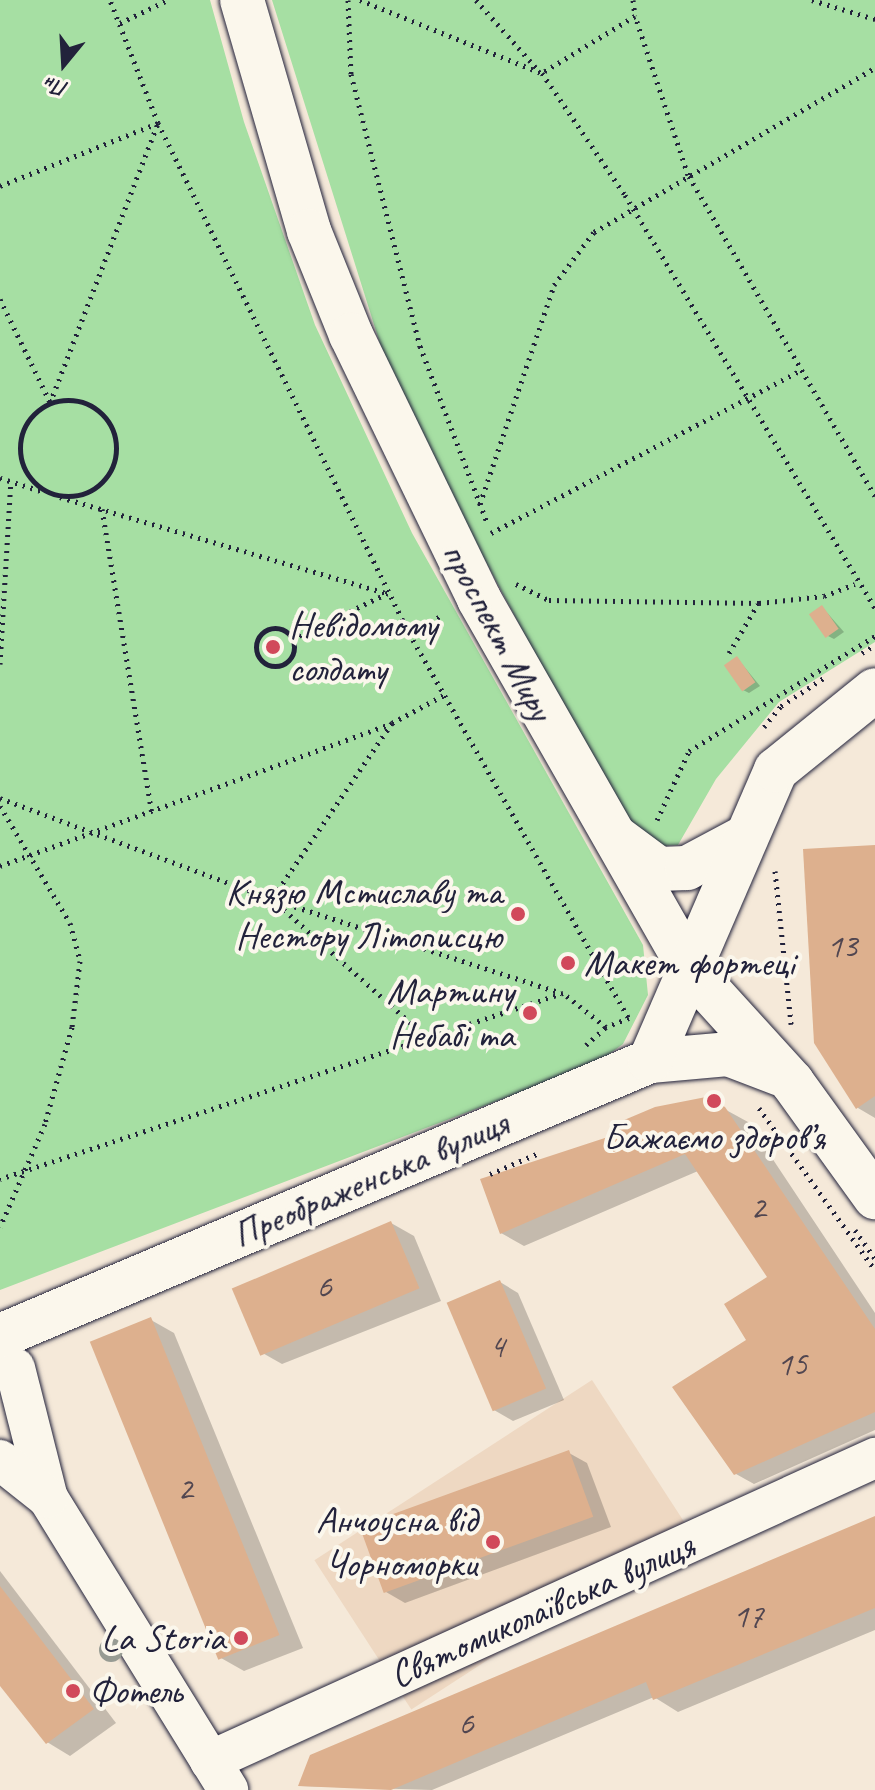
<!DOCTYPE html>
<meta charset="utf-8">
<style>
body{margin:0}
#map{position:relative;width:875px;height:1790px;overflow:hidden;background:#f5e9d9;font-family:Caveat,sans-serif}
div>[style]{position:absolute}
[style*='--x']{left:calc(var(--x)*1px);top:calc(var(--y)*1px);width:calc(var(--w)*1px);rotate:calc(var(--a)*1deg)}
.built>*{inset:0;background:#eed8c2;transform-origin:0 0}
.green>*{inset:0;background:#a6dfa3}
.shadow>*{inset:0;background:#0003}
.building>*{inset:0;background:#ddb08e;transform-origin:0 0}
.path>*{height:5px;margin-top:-2.5px;transform-origin:0;background:repeating-linear-gradient(90deg,#22223b 0 2px,transparent 0 8px)}
.path>.ring{margin:-2.5px;padding:0;box-sizing:content-box;background:none;border:5px solid #22223b;border-radius:50%}
.roads{filter:drop-shadow(0 0 2px #22223b) drop-shadow(0 0 2px #22223b)}
.minor>*{height:40px;margin:-20px;padding:0 20px;transform-origin:20px;border-radius:20px;background:#fbf7ec}
.major>*{height:44px;margin:-22px;padding:0 22px;transform-origin:22px;border-radius:22px;background:#fbf7ec}
.trees>*{width:24px;height:24px;margin:-12px;border-radius:50%;background:#979b93}
.dots>*{width:22px;height:22px;translate:-50% -50%;box-sizing:border-box;border:4px solid #fbf7ec;border-radius:50%}
span{translate:-50% -50%;white-space:nowrap;text-align:center;line-height:1.15;-webkit-text-stroke:8px #fbf7ec;paint-order:stroke}
.number-label{font-size:34px;color:#514650}
.number-label span{-webkit-text-stroke-width:0}
.poi-label{font-size:38px;color:#22223b}
.left{translate:0 -50%;text-align:left}
.right{translate:-100% -50%;text-align:right}
.street-label{font-size:38px;color:#22223b}
.north{position:absolute;left:24px;top:24px;width:80px;height:80px;-webkit-text-stroke:6px #fbf7ec;paint-order:stroke;rotate:198deg;font-size:22px;font-weight:700;line-height:32px;text-align:center;color:#22223b}
.north::after{content:'';display:block;margin:auto;width:28px;height:36px;background:#22223b;clip-path:polygon(50% 0,100% 100%,50% 72%,0 100%)}
</style>
<div id="map">
<div class="built">
<div style="left:592px;top:1380px;width:178px;height:331px;rotate:57deg"></div>
</div>
<div class="green">
<div style="clip-path:polygon(0 0,210px 0,244px 122px,315px 325px,412px 533px,643px 945px,648px 995px,623px 1044px,597px 1063px,0 1290px)"></div>
<div style="clip-path:polygon(272px 0,875px 0,875px 642px,779px 702px,716px 779px,678px 845px,646px 847px,598px 773px,459px 511px,382px 350px)"></div>
</div>
<div class="shadow">
<div style="clip-path:polygon(822px 607px,844px 632px,834px 639px,828px 636px)"></div>
<div style="clip-path:polygon(737px 658px,760px 686px,749px 693px,743px 690px)"></div>
<div style="clip-path:polygon(875px 847px,875px 1118px,858px 1108px)"></div>
<div style="clip-path:polygon(706px 1099px,748px 1122px,875px 1313px,875px 1430px,754px 1484px,736px 1474px,749px 1341px,769px 1278px,698px 1171px,524px 1246px,501px 1233px,616px 1137px)"></div>
<div style="clip-path:polygon(391px 1223px,414px 1236px,441px 1301px,282px 1364px,259px 1351px)"></div>
<div style="clip-path:polygon(500px 1282px,518px 1293px,564px 1400px,513px 1421px,494px 1410px)"></div>
<div style="clip-path:polygon(151px 1320px,174px 1333px,303px 1648px,244px 1671px,221px 1658px)"></div>
<div style="clip-path:polygon(569px 1453px,587px 1463px,611px 1527px,405px 1603px,386px 1592px)"></div>
<div style="clip-path:polygon(875px 1522px,875px 1630px,678px 1712px,654px 1697px,432px 1790px,301px 1786px)"></div>
<div style="clip-path:polygon(0 1571px,116px 1723px,70px 1756px,47px 1742px,0 1682px)"></div>
</div>
<div class="building">
<div style="left:822px;top:605px;width:29px;height:16px;rotate:55deg"></div>
<div style="left:737px;top:656px;width:32px;height:16px;rotate:55deg"></div>
<div style="clip-path:polygon(875px 845px,875px 1096px,856px 1109px,814px 1043px,803px 849px)"></div>
<div style="clip-path:polygon(706px 1097px,725px 1107px,875px 1329px,875px 1412px,734px 1475px,672px 1387px,746px 1340px,724px 1304px,767px 1277px,685px 1154px,500px 1234px,480px 1179px,614px 1135px,610px 1126px,655px 1107px)"></div>
<div style="left:391px;top:1221px;width:73px;height:173px;rotate:67deg"></div>
<div style="left:500px;top:1280px;width:118px;height:58px;rotate:67deg"></div>
<div style="left:151px;top:1317px;width:343px;height:66px;rotate:68deg"></div>
<div style="left:569px;top:1450px;width:71px;height:223px;rotate:70deg"></div>
<div style="clip-path:polygon(875px 1516px,875px 1608px,653px 1700px,646px 1682px,391px 1790px,298px 1786px,310px 1755px)"></div>
<div style="clip-path:polygon(0 1586px,94px 1709px,46px 1744px,0 1686px)"></div>
</div>
<div class="path">
<div style="--x:348;--y:0;--w:74;--a:87.7"></div>
<div style="--x:351;--y:74;--w:281;--a:75.8"></div>
<div style="--x:420;--y:346;--w:188;--a:69.2"></div>
<div style="--x:360;--y:0;--w:196;--a:21.9"></div>
<div style="--x:476;--y:0;--w:95;--a:48.4"></div>
<div style="--x:633;--y:0;--w:16;--a:83"></div>
<div style="--x:812;--y:0;--w:66;--a:16.8"></div>
<div style="--x:120;--y:23;--w:53;--a:-25.6"></div>
<div style="--x:0;--y:186;--w:170;--a:-21.7"></div>
<div style="--x:158;--y:123;--w:568;--a:63.8"></div>
<div style="--x:409;--y:633;--w:443;--a:60.3"></div>
<div style="--x:629;--y:1018;--w:25;--a:159"></div>
<div style="--x:606;--y:1027;--w:55;--a:-141.7"></div>
<div style="--x:563;--y:993;--w:593;--a:161.72"></div>
<div style="--x:0;--y:299;--w:114;--a:64.1"></div>
<div class="ring" style="left:20px;top:400px;width:91px;height:91px"></div>
<div style="--x:50;--y:403;--w:300;--a:-68.9"></div>
<div style="--x:158;--y:123;--w:132;--a:-111.3"></div>
<div style="--x:0;--y:478;--w:43;--a:17.6"></div>
<div style="--x:875;--y:496;--w:371;--a:-120.2"></div>
<div style="--x:688;--y:175;--w:168;--a:-108.4"></div>
<div style="--x:635;--y:16;--w:109;--a:148.5"></div>
<div style="--x:542;--y:73;--w:148;--a:55.8"></div>
<div style="--x:625;--y:195;--w:483;--a:58.8"></div>
<div style="--x:60;--y:497;--w:341;--a:16.4"></div>
<div style="--x:480;--y:504;--w:231;--a:-71.3"></div>
<div style="--x:554;--y:285;--w:66;--a:-53"></div>
<div style="--x:594;--y:232;--w:325;--a:-30.3"></div>
<div style="--x:102;--y:509;--w:308;--a:80.7"></div>
<div style="--x:491;--y:533;--w:350;--a:-27.7"></div>
<div style="--x:516;--y:584;--w:37;--a:26"></div>
<div style="--x:549;--y:600;--w:210;--a:0.8"></div>
<div style="--x:759;--y:603;--w:65;--a:-6.1"></div>
<div style="--x:824;--y:596;--w:33;--a:-21"></div>
<div class="ring" style="left:256px;top:628px;width:33px;height:33px"></div>
<div style="--x:409;--y:633;--w:38;--a:-28"></div>
<div style="--x:292;--y:639;--w:106;--a:-25.6"></div>
<div style="--x:729;--y:653;--w:57;--a:-59.4"></div>
<div style="--x:862;--y:653;--w:15;--a:-32"></div>
<div style="--x:0;--y:664;--w:183;--a:-86.6"></div>
<div style="--x:392;--y:723;--w:59;--a:-28.3"></div>
<div style="--x:764;--y:727;--w:27;--a:-51"></div>
<div style="--x:781;--y:706;--w:55;--a:-33.1"></div>
<div style="--x:0;--y:798;--w:290;--a:20.4"></div>
<div style="--x:272;--y:899;--w:305;--a:18"></div>
<div style="--x:0;--y:806;--w:136;--a:59.1"></div>
<div style="--x:70;--y:923;--w:39;--a:75"></div>
<div style="--x:80;--y:961;--w:66;--a:96.9"></div>
<div style="--x:72;--y:1027;--w:101;--a:105.6"></div>
<div style="--x:45;--y:1124;--w:112;--a:113.6"></div>
<div style="--x:657;--y:820;--w:76;--a:-65.1"></div>
<div style="--x:689;--y:751;--w:219;--a:-31.7"></div>
<div style="--x:0;--y:866;--w:417;--a:-20"></div>
<div style="--x:392;--y:723;--w:213;--a:124.3"></div>
<div style="--x:272;--y:899;--w:205;--a:41.8"></div>
<div style="--x:775;--y:871;--w:154;--a:84"></div>
<div style="--x:586;--y:1045;--w:27;--a:-42"></div>
<div style="--x:759;--y:1108;--w:199;--a:54.4"></div>
<div style="--x:490;--y:1174;--w:53;--a:-23.2"></div>
<div style="--x:855;--y:1230;--w:35;--a:55"></div>
</div>
<div class="roads">
<div class="minor">
<div style="--x:15;--y:1368;--w:134;--a:75.8"></div>
<div style="--x:48;--y:1498;--w:343;--a:58.3"></div>
<div style="--x:0;--y:1460;--w:61;--a:38.4"></div>
<div style="--x:210;--y:1761;--w:731;--a:-24.5"></div>
</div>
<div class="major">
<div style="--x:242;--y:0;--w:241;--a:73.8"></div>
<div style="--x:309;--y:231;--w:112;--a:68"></div>
<div style="--x:351;--y:335;--w:293;--a:64.1"></div>
<div style="--x:479;--y:599;--w:430;--a:60.3"></div>
<div style="--x:692;--y:972;--w:149;--a:47.7"></div>
<div style="--x:792;--y:1082;--w:142;--a:54.2"></div>
<div style="--x:617;--y:838;--w:52;--a:36.4"></div>
<div style="--x:659;--y:869;--w:28;--a:-2"></div>
<div style="--x:687;--y:868;--w:66;--a:-28.1"></div>
<div style="--x:650;--y:1061;--w:78;--a:-5.1"></div>
<div style="--x:728;--y:1054;--w:56;--a:21"></div>
<div style="--x:0;--y:1336;--w:706;--a:-22.93"></div>
<div style="--x:650;--y:1061;--w:317;--a:-66.6"></div>
<div style="--x:776;--y:770;--w:127;--a:-38.9"></div>
</div>
</div>
<div class="trees">
<div style="left:111px;top:1650px"></div>
</div>
<div class="dots">
<div style="left:273px;top:647px;background:#d1495b"></div>
<div style="left:518px;top:914px;background:#d1495b"></div>
<div style="left:568px;top:963px;background:#d1495b"></div>
<div style="left:530px;top:1013px;background:#d1495b"></div>
<div style="left:714px;top:1101px;background:#d1495b"></div>
<div style="left:493px;top:1542px;background:#d1495b"></div>
<div style="left:241px;top:1638px;background:#d1495b"></div>
<div style="left:73px;top:1691px;background:#d1495b"></div>
</div>
<div class="number-label">
<span style="left:842px;top:946px">13</span>
<span style="left:758px;top:1207px">2</span>
<span style="left:324px;top:1286px">6</span>
<span style="left:497px;top:1346px">4</span>
<span style="left:792px;top:1364px">15</span>
<span style="left:185px;top:1488px">2</span>
<span style="left:748px;top:1616px">17</span>
<span style="left:466px;top:1723px">6</span>
</div>
<div class="poi-label">
<span class="left" style="left:289px;top:647px">Невідомому<br>солдату</span>
<span class="right" style="left:502px;top:914px">Князю Мстиславу та<br>Нестору Літописцю</span>
<span class="left" style="left:584px;top:963px">Макет фортеці</span>
<span class="right" style="left:514px;top:1013px">Мартину<br>Небабі та</span>
<span style="left:714px;top:1137px">Бажаємо здоров’я</span>
<span class="right" style="left:477px;top:1542px">Анчоусна від<br>Чорноморки</span>
<span class="right" style="left:225px;top:1638px">La Storia</span>
<span class="left" style="left:89px;top:1691px">Фотель</span>
</div>
<div class="street-label">
<span style="left:498px;top:631px;rotate:62deg">проспект Миру</span>
<span style="left:370px;top:1179px;rotate:-23deg">Преображенська вулиця</span>
<span style="left:542px;top:1610px;rotate:-24deg">Святомиколаївська вулиця</span>
</div>
<div class="north">Пн</div>
</div>
